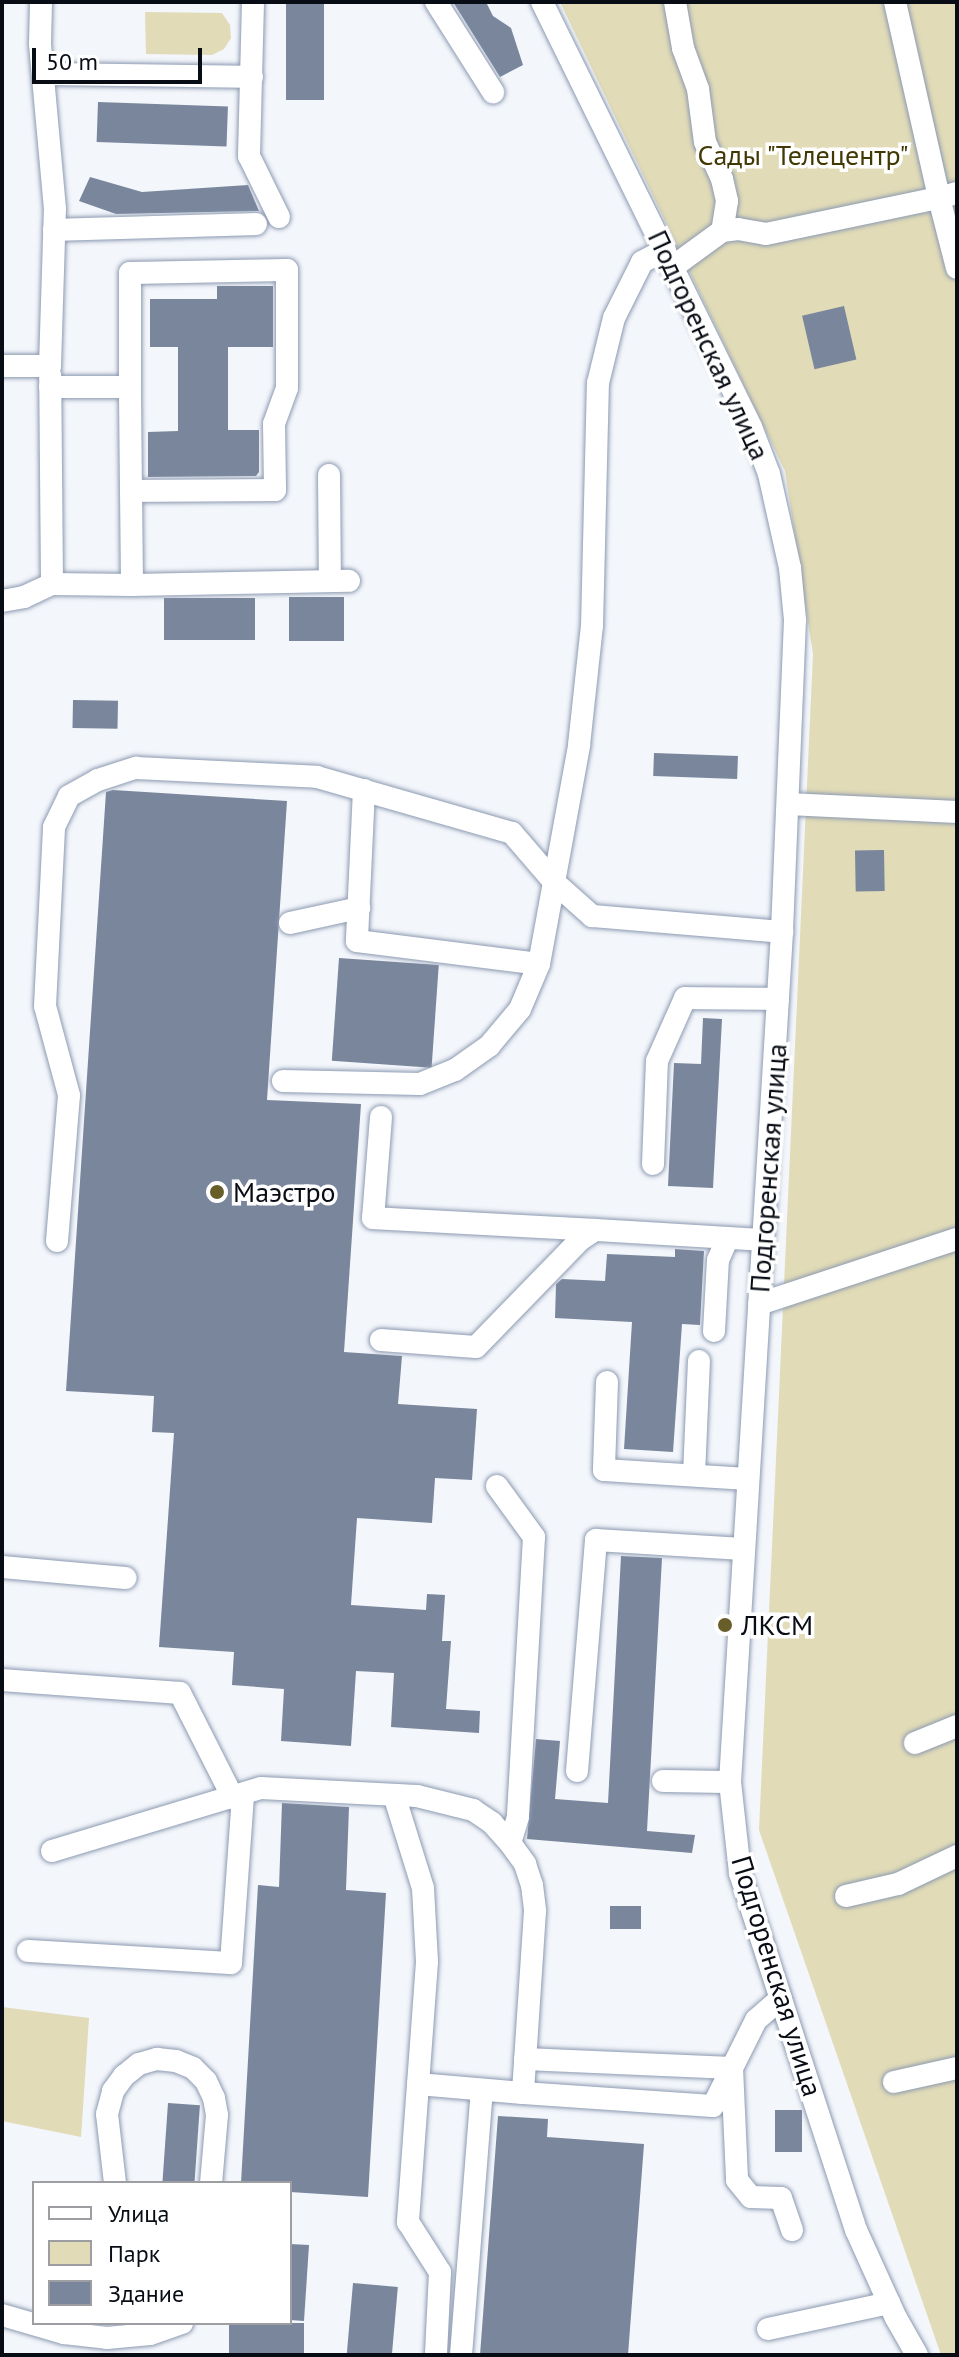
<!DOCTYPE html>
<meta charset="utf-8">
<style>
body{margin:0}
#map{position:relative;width:959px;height:2357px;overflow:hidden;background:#f3f6fb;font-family:"PT Sans",sans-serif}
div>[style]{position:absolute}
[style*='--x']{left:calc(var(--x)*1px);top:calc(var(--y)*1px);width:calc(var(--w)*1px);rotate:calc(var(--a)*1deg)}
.green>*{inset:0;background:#e1dbb7}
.building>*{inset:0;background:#79869c;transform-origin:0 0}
.roads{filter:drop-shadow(0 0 2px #8c9ab1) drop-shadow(0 0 2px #8c9ab1)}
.minor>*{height:22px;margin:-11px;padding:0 11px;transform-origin:11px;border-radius:11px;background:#fff}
.dots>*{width:22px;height:22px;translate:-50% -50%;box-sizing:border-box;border:4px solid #fff;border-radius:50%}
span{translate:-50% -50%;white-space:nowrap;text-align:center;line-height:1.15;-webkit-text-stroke:7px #fff;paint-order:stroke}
.park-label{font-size:28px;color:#413803}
.street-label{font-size:28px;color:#080c14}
.poi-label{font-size:28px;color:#080c14}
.left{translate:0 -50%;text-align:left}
.frame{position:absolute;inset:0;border:4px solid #080c14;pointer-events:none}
.legend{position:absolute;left:32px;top:2181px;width:260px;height:144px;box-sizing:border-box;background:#fff;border:2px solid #9c9ea1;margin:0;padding:10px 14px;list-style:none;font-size:24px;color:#080c14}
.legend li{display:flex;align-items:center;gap:16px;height:40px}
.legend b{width:40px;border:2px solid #9c9ea1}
.scale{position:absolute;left:32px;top:48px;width:170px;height:36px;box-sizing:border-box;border:4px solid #080c14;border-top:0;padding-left:10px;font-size:24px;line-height:28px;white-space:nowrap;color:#080c14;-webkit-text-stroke:6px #fff;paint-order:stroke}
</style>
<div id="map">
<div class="green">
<div style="clip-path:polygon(560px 2px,957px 2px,957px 2355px,941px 2355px,759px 1830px,813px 654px,785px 471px)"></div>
<div style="clip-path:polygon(145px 12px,222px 13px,230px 25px,231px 38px,224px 49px,212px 55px,146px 54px)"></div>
<div style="clip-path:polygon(2px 2007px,89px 2018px,81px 2137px,2px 2121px)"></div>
</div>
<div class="building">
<div style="left:286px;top:2px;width:38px;height:98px"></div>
<div style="clip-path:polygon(453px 2px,486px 2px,493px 16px,511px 28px,523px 65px,500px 77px)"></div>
<div style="left:98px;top:102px;width:130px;height:40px;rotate:2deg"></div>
<div style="clip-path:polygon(90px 177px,142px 192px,248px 185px,259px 211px,116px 214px,79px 201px)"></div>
<div style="clip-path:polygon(217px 286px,273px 286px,273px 347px,228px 347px,228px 430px,259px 430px,259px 472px,256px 476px,148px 477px,148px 432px,178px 431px,178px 347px,150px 347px,150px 299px,217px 299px)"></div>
<div style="left:844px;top:306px;width:55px;height:43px;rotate:77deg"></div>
<div style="left:289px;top:597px;width:55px;height:44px"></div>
<div style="left:164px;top:598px;width:91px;height:42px"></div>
<div style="left:73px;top:700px;width:45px;height:28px;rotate:1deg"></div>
<div style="left:654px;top:753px;width:84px;height:23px;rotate:2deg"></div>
<div style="clip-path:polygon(113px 790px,287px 801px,267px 1100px,361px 1104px,344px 1352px,402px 1356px,398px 1404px,477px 1409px,472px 1480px,435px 1478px,432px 1523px,357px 1518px,351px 1605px,426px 1610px,427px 1594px,445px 1595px,442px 1641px,451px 1641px,446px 1709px,480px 1711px,479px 1733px,391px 1727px,394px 1673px,356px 1671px,351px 1746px,281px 1741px,284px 1689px,232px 1685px,234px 1652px,159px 1647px,174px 1433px,152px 1432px,154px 1396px,66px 1391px,106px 792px)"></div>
<div style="left:884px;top:850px;width:41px;height:29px;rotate:89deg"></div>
<div style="left:339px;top:958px;width:100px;height:103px;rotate:4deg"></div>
<div style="clip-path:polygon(703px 1018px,722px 1019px,713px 1188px,668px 1186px,674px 1063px,701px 1064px)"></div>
<div style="clip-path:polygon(675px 1249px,704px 1251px,700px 1325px,682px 1324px,673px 1452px,624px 1449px,632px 1322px,555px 1318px,556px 1284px,562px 1279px,605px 1281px,607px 1254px,675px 1257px)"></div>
<div style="clip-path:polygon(621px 1556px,662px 1558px,647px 1831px,695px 1835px,692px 1853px,527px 1839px,536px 1739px,560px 1741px,555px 1799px,608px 1803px)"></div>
<div style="clip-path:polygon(282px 1803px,349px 1807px,346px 1890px,386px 1893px,368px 2197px,290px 2192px,290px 2183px,241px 2183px,258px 1885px,279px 1887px)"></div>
<div style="left:610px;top:1906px;width:31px;height:23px"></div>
<div style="left:168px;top:2103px;width:32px;height:80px;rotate:4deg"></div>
<div style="left:775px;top:2110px;width:27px;height:42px"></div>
<div style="clip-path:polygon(498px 2116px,548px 2119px,547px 2137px,644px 2144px,628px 2355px,480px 2355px)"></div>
<div style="clip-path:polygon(290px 2244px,309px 2245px,304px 2321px,290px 2320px)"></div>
<div style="left:353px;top:2283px;width:45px;height:72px;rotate:5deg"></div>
<div style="left:229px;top:2323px;width:75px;height:32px"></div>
</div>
<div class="roads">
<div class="minor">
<div style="--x:253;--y:2;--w:154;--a:91.5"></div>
<div style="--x:249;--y:156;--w:68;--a:63.8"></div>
<div style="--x:436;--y:2;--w:107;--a:57.7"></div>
<div style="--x:542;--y:2;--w:474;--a:63.8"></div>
<div style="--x:751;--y:427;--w:50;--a:69"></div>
<div style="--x:769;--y:474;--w:96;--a:77.4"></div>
<div style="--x:790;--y:568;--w:52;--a:84.5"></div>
<div style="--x:795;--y:620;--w:312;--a:92.4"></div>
<div style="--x:782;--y:932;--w:852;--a:93.5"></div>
<div style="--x:730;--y:1782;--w:92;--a:83.7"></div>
<div style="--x:740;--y:1873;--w:375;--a:72"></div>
<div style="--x:856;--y:2230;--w:97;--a:65.6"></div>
<div style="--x:896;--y:2318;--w:43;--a:60.4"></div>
<div style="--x:675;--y:2;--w:47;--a:80.1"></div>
<div style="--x:683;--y:48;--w:44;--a:69.9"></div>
<div style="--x:698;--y:89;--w:53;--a:82.5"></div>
<div style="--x:705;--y:142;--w:41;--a:65.3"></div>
<div style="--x:722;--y:179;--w:23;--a:77"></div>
<div style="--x:727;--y:201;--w:30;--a:99"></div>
<div style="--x:895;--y:2;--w:201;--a:77.3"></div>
<div style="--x:939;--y:198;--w:19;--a:-16"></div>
<div style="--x:43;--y:74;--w:209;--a:0.8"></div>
<div style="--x:54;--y:230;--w:202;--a:-1.7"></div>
<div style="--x:674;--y:266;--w:59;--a:-36.1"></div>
<div style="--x:722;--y:231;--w:16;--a:-7"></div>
<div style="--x:738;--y:229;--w:28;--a:10"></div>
<div style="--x:766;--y:234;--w:177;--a:-11.8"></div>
<div style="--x:939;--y:198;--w:72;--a:75.6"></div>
<div style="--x:2;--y:366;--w:48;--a:0"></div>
<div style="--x:50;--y:366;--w:157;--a:-88.2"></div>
<div style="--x:55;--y:209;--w:166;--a:-95.2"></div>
<div style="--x:40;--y:44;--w:42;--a:-88.6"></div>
<div style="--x:50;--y:387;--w:80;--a:0"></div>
<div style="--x:130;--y:387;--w:114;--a:-90"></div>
<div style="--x:130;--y:273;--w:157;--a:-1.1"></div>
<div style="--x:287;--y:270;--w:118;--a:90"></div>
<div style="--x:287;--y:388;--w:38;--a:110"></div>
<div style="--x:274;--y:424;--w:66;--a:89.1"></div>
<div style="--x:275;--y:490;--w:144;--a:179.6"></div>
<div style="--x:131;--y:491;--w:104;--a:-90.6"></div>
<div style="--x:329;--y:475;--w:106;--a:89.5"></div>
<div style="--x:52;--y:584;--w:80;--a:0.7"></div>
<div style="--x:132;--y:585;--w:94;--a:-90.6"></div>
<div style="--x:132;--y:585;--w:217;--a:-1.1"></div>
<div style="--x:2;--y:601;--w:22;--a:-10"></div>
<div style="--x:24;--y:597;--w:31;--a:-25"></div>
<div style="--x:52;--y:584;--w:209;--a:-90.5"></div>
<div style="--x:364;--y:790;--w:151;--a:92.7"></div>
<div style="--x:357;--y:941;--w:183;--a:7.2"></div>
<div style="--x:788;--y:804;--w:169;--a:2.7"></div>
<div style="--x:290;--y:923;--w:71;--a:-12.3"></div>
<div style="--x:283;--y:1081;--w:137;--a:1.3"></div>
<div style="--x:420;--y:1084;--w:38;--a:-22"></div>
<div style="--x:455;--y:1070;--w:42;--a:-35.2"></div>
<div style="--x:489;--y:1046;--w:48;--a:-50"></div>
<div style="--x:520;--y:1009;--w:49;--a:-67.1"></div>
<div style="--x:539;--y:964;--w:223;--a:-79.6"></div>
<div style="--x:579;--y:745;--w:120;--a:-83.8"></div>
<div style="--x:592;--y:626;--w:243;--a:-88.6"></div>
<div style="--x:598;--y:383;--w:67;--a:-76.2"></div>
<div style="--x:614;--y:318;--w:63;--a:-63.4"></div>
<div style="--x:642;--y:262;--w:26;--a:-28"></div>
<div style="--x:381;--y:1117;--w:101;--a:94.5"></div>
<div style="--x:373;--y:1218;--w:222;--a:3.1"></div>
<div style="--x:653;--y:1164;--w:103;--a:-87.8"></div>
<div style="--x:657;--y:1061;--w:69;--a:-66"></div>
<div style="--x:685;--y:998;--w:93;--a:0.6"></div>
<div style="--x:57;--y:1241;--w:146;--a:-85.3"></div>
<div style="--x:69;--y:1095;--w:92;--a:-105.1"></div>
<div style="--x:45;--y:1006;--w:179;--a:-87.1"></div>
<div style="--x:54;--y:827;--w:34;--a:-64"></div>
<div style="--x:69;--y:796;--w:33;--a:-29"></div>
<div style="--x:98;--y:780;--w:40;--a:-18"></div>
<div style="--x:136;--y:768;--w:181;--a:2.8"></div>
<div style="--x:317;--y:777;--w:203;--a:16"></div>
<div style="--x:512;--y:833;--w:66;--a:49.3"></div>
<div style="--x:555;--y:883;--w:50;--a:41.7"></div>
<div style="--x:592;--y:916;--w:191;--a:4.8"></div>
<div style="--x:759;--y:1304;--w:208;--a:-18.2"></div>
<div style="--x:714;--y:1331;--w:71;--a:-86.8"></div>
<div style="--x:718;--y:1260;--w:24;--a:-66"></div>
<div style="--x:381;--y:1340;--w:95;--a:4.2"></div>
<div style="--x:476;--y:1347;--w:149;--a:-45.8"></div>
<div style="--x:580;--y:1240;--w:18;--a:-34"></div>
<div style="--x:595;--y:1230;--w:168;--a:3.4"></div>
<div style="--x:607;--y:1382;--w:88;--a:92"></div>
<div style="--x:604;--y:1470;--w:144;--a:3.6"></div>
<div style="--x:694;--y:1475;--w:114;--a:-87.5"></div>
<div style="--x:497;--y:1486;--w:63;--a:54"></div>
<div style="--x:534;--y:1537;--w:280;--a:93.3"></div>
<div style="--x:518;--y:1817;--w:27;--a:107"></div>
<div style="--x:2;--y:1567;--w:124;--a:5.1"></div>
<div style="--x:2;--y:1680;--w:178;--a:4.2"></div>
<div style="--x:180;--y:1693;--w:118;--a:63.2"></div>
<div style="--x:915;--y:1743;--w:45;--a:-22"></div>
<div style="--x:577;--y:1771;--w:232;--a:-85.3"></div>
<div style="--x:596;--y:1540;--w:147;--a:3.5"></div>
<div style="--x:663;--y:1781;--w:67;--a:0.9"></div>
<div style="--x:394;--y:1795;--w:97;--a:72.7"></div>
<div style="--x:423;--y:1888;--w:74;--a:86.9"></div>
<div style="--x:427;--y:1962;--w:261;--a:94.2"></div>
<div style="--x:408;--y:2222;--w:59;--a:57.4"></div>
<div style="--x:440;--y:2272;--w:83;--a:92.8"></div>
<div style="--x:52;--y:1851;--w:218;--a:-16.8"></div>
<div style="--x:261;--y:1788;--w:156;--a:2.9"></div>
<div style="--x:417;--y:1796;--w:58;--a:14"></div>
<div style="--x:473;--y:1810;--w:23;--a:34"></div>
<div style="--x:492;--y:1823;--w:27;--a:48"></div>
<div style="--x:510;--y:1843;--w:26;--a:54"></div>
<div style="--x:525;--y:1864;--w:22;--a:72"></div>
<div style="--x:532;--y:1885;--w:26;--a:83"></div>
<div style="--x:535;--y:1911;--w:182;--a:93.8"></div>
<div style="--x:523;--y:2093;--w:190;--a:3.9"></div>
<div style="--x:713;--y:2106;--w:96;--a:-63.4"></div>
<div style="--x:756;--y:2020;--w:33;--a:-41"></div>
<div style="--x:846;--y:1896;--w:53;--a:-13"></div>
<div style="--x:898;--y:1884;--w:65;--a:-25.4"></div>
<div style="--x:28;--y:1951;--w:203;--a:3.4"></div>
<div style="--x:231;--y:1963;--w:169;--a:-85.9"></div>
<div style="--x:525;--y:2059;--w:207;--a:2.5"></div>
<div style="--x:732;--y:2068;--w:112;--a:87.4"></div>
<div style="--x:737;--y:2180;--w:22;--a:51"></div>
<div style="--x:751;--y:2197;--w:30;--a:2"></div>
<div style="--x:781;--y:2198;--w:34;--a:71"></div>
<div style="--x:894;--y:2082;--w:65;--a:-12.5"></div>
<div style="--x:418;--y:2084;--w:105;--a:4.9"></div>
<div style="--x:115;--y:2183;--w:69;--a:-96.6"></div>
<div style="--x:107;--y:2114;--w:24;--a:-75"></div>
<div style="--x:113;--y:2091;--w:19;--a:-54"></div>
<div style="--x:124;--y:2076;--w:19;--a:-39"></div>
<div style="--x:139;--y:2064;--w:19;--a:-16"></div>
<div style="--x:157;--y:2059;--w:19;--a:6"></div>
<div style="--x:176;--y:2061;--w:18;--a:22"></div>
<div style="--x:193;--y:2068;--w:18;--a:45"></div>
<div style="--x:206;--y:2081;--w:19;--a:65"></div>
<div style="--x:214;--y:2098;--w:17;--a:80"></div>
<div style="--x:217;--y:2115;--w:68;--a:95"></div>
<div style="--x:2;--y:2315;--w:65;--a:16.2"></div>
<div style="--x:64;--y:2333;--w:43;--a:6.6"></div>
<div style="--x:107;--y:2338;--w:43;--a:-5.3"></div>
<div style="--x:150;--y:2334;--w:34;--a:-19"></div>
<div style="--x:768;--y:2329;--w:124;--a:-12.1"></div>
<div style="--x:461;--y:2355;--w:266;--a:-85.5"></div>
</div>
</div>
<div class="dots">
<div style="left:217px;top:1192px;background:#685e2a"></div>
<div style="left:725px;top:1625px;background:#685e2a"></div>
</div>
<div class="park-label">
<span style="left:803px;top:155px">Сады "Телецентр"</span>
</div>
<div class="street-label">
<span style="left:709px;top:345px;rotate:65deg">Подгоренская улица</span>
<span style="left:768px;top:1168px;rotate:-86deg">Подгоренская улица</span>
<span style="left:777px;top:1976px;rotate:73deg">Подгоренская улица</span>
</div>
<div class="poi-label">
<span class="left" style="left:233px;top:1192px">Маэстро</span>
<span class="left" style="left:741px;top:1625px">ЛКСМ</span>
</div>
<div class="frame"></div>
<ul class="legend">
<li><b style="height:10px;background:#fff"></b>Улица</li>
<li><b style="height:22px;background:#e1dbb7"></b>Парк</li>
<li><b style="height:22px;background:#79869c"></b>Здание</li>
</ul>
<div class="scale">50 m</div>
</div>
